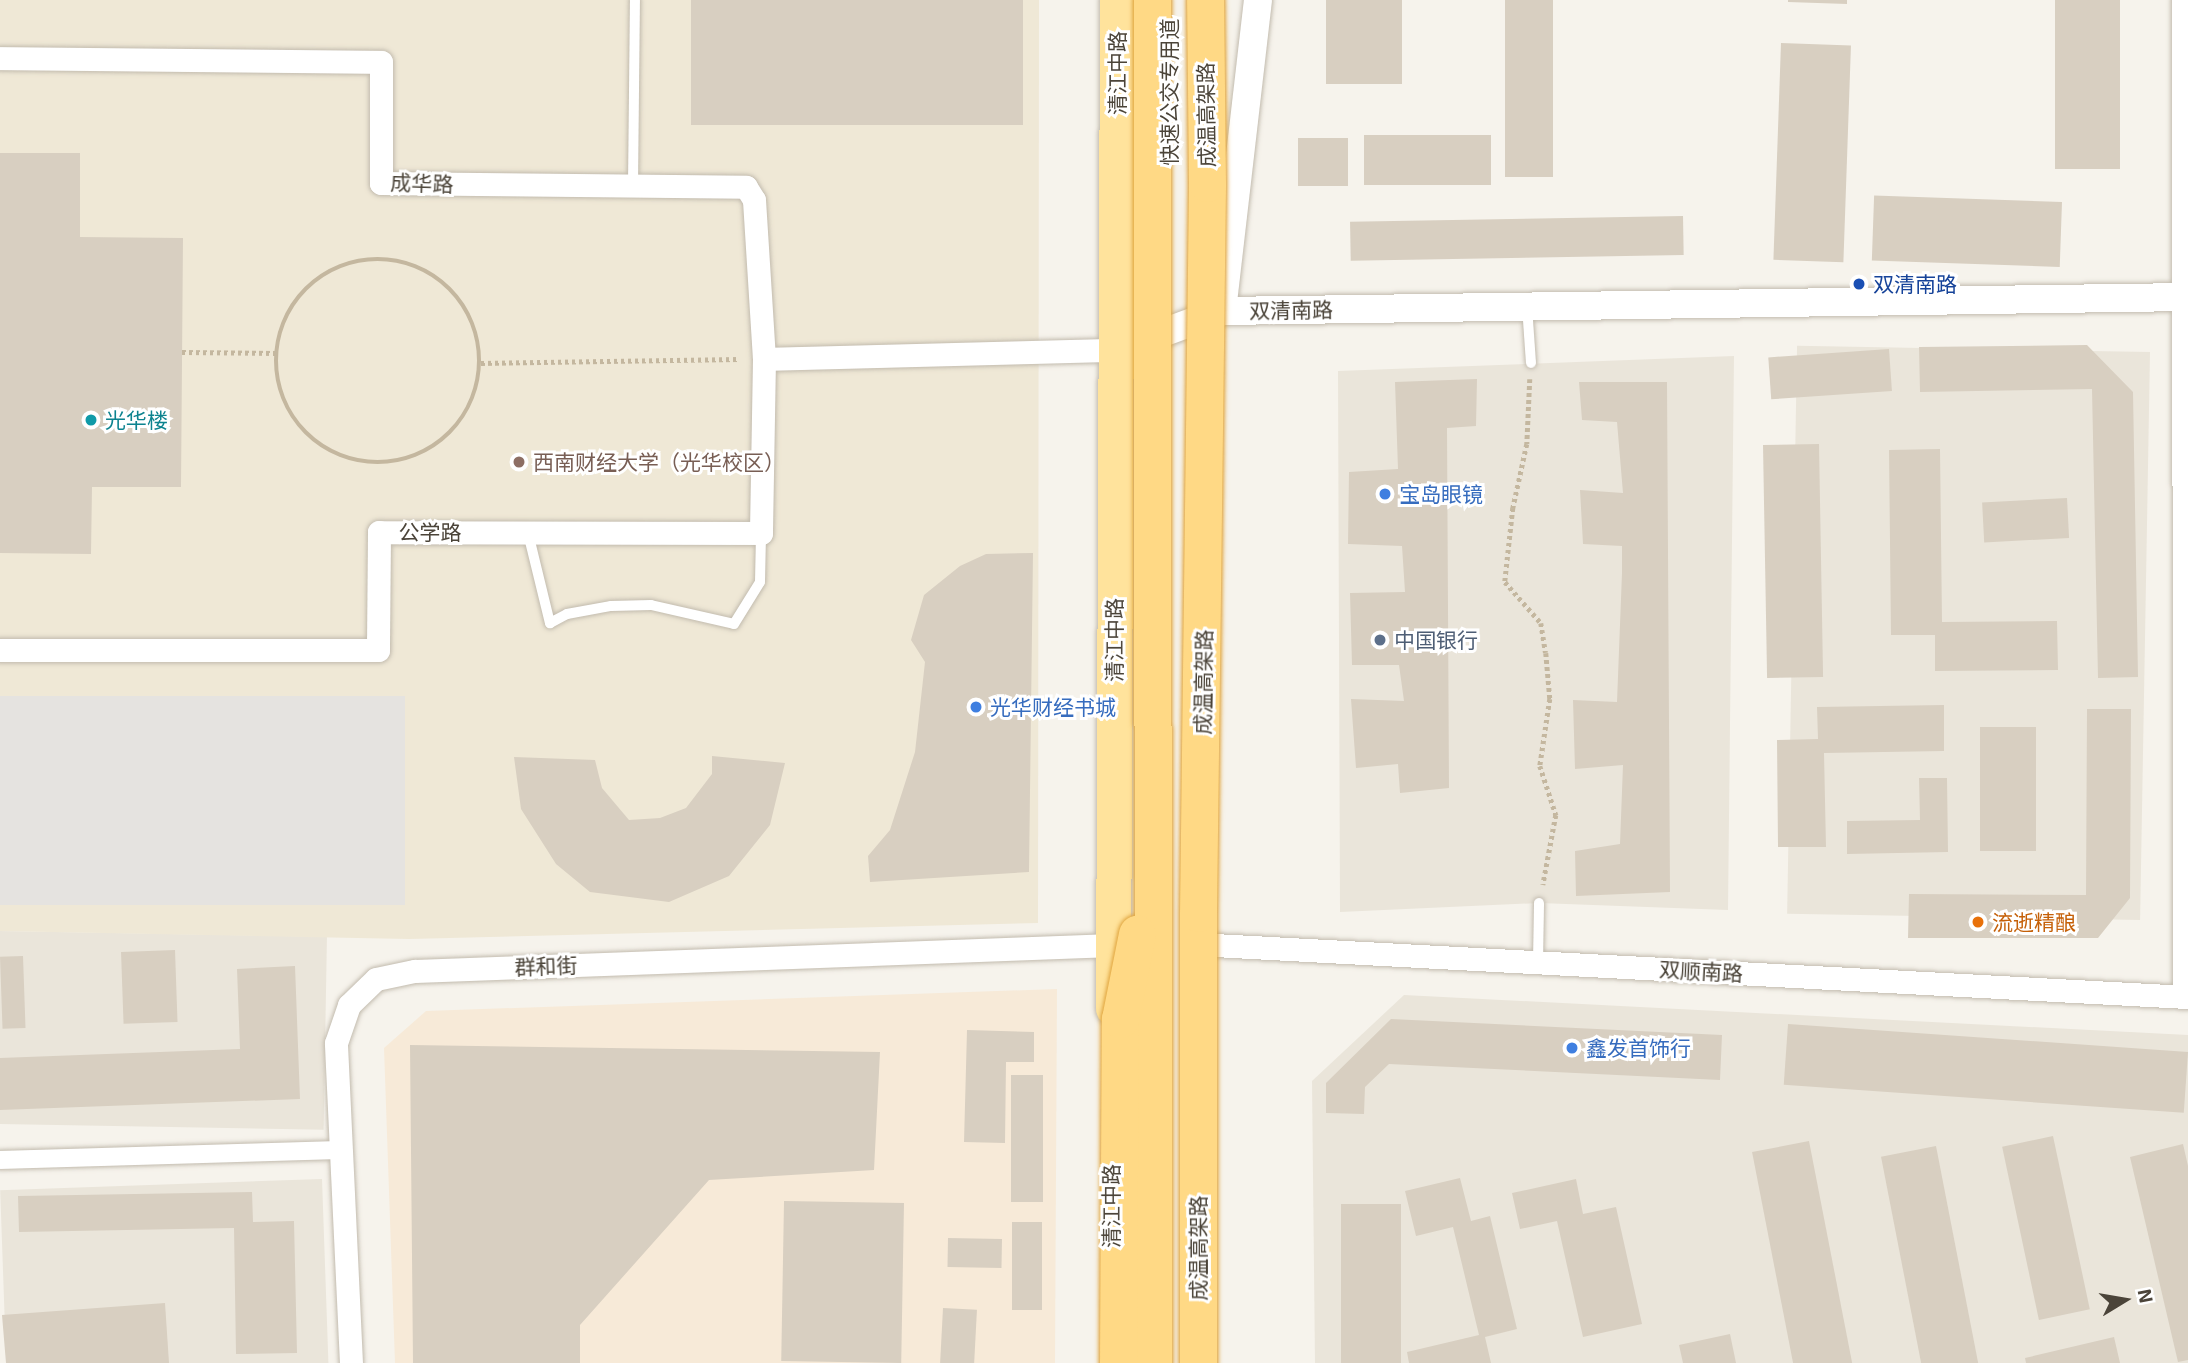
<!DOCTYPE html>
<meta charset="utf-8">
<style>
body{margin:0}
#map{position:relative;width:2188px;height:1363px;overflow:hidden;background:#f6f3ec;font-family:"Exo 2","Noto Sans SC",sans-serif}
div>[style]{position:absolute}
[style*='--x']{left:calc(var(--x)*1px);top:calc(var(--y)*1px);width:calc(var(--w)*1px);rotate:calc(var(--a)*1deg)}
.residential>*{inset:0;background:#eae5da;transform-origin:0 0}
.commercial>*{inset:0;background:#f7ead8}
.education>*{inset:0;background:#efe8d6}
.parking>*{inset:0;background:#e5e3e0;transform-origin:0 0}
.building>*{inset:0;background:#d8cfc1;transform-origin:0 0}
.path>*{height:4.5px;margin-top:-2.25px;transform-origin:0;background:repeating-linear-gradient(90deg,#c4b79f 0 3.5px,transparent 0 7px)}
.path>.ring{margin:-2.25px;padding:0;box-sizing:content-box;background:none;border:4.5px solid #c4b79f;border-radius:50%}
.roads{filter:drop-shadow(0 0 2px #c2bbae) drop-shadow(0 0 2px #c2bbae)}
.service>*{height:10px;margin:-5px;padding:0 5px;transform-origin:5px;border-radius:5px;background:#fff}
.pedestrian>*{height:18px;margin:-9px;padding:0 9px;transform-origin:9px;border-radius:9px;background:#fff}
.minor>*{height:23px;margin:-11.5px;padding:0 11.5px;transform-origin:11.5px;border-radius:11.5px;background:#fff}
.tertiary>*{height:28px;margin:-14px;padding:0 14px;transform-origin:14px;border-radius:14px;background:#fff}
.primary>*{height:35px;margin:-17.5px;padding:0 17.5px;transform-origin:17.5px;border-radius:17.5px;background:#ffe39c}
.bridges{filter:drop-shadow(0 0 2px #e0a43c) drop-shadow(0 0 2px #e0a43c)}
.trunk-bridge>*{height:37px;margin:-18.5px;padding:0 18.5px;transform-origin:18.5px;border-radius:18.5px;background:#ffd985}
.dots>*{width:19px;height:19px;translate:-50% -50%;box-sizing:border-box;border:4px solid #fff;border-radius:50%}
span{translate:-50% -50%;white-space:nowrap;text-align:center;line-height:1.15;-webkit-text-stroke:6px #fff;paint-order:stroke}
.street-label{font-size:21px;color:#4b4439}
.transit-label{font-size:21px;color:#164399}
.left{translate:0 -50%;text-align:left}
.culture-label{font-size:21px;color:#0d838f}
.education-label{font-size:21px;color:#785e54}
.shop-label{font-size:21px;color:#366cbe}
.service-label{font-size:21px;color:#4e5e75}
.food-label{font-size:21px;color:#c56008}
.north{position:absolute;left:2090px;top:1265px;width:70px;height:70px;-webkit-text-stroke:5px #fff;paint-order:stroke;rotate:79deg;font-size:19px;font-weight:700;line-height:28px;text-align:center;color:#4b4439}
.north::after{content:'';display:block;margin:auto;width:24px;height:32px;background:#4b4439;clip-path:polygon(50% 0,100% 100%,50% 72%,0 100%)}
</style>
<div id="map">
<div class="residential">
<div style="left:2150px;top:352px;width:568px;height:353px;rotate:91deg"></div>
<div style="clip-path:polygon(1734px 356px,1728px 910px,1539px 903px,1340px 912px,1338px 371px)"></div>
<div style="left:0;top:931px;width:327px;height:193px;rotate:1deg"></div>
<div style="clip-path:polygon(1404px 995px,2188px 1035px,2188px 1363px,1315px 1363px,1312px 1081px)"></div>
<div style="left:322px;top:1179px;width:184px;height:322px;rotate:88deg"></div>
</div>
<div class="commercial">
<div style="clip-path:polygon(1057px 989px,1055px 1363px,395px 1363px,384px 1048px,426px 1011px)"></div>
</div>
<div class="education">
<div style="clip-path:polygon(0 0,1039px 0,1038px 923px,409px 939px,0 931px)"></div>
</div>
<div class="parking">
<div style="left:405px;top:696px;width:209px;height:405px;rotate:90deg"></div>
</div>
<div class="building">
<div style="left:691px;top:0;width:332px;height:125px"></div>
<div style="left:1326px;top:0;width:76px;height:84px"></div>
<div style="left:1505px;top:0;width:48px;height:177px"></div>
<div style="clip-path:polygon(1788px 0,1847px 0,1847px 4px,1788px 2px)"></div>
<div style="left:2055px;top:0;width:65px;height:169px"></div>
<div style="left:1781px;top:43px;width:70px;height:217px;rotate:2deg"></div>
<div style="left:1364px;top:135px;width:127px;height:50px"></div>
<div style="left:1298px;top:138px;width:50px;height:48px"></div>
<div style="clip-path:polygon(0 153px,80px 153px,80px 237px,183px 238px,181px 487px,92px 487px,91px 554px,0 553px)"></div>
<div style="left:2062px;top:202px;width:65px;height:188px;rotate:92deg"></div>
<div style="left:1683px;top:216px;width:39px;height:333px;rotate:89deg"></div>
<div style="clip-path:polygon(2087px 345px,2133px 392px,2138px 677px,2098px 678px,2092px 389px,1920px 392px,1919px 347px)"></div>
<div style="left:1889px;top:349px;width:42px;height:121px;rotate:86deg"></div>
<div style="clip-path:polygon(1477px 379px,1476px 426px,1447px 428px,1449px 788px,1400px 793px,1398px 764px,1356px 768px,1351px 699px,1404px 701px,1399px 665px,1352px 665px,1350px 593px,1405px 592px,1402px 546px,1348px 544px,1349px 472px,1398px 469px,1395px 382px)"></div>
<div style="clip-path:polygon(1579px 382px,1667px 382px,1670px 892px,1576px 896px,1575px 851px,1620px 844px,1623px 765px,1575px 769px,1573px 700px,1617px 702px,1622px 573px,1622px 546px,1583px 544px,1580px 490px,1623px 493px,1617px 422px,1582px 420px)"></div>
<div style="left:1819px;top:444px;width:233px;height:56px;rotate:89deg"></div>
<div style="clip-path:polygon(1940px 449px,1942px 622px,2057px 621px,2058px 670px,1935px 671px,1935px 635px,1891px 635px,1889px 450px)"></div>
<div style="left:2067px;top:498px;width:40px;height:85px;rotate:87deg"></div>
<div style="clip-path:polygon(1033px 553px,1029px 872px,870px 882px,868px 856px,890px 830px,915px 752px,925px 662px,911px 640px,924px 595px,960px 566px,986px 554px)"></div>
<div style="clip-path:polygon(1944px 705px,1944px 751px,1824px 753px,1826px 847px,1778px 847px,1777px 740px,1818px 739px,1817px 707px)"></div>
<div style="clip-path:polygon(2087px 709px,2131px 709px,2130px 898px,2098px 938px,1908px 938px,1909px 894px,2086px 895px)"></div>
<div style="left:1980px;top:727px;width:56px;height:124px"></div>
<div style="clip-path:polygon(712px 756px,785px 763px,770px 825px,729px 876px,669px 902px,590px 892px,556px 864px,521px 809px,514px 757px,595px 760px,602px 788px,629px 820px,660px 818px,686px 808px,712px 774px)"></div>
<div style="clip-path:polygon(1919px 778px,1947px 778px,1948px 852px,1847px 854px,1847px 821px,1920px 820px)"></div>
<div style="left:175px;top:950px;width:72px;height:54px;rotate:88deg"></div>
<div style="left:23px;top:956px;width:72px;height:23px;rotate:88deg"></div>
<div style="clip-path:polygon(295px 966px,300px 1099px,0 1110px,0 1058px,240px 1049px,237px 969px)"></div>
<div style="clip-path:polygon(1391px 1019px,1722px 1035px,1720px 1080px,1389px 1064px,1365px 1087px,1364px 1114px,1326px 1113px,1326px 1083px)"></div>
<div style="left:1788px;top:1024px;width:401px;height:61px;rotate:4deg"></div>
<div style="clip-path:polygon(967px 1030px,1034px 1032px,1034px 1062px,1006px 1062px,1005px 1143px,964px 1142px)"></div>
<div style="clip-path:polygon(410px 1045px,880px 1052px,874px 1170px,709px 1180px,580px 1325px,580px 1363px,413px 1363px)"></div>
<div style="left:1011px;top:1075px;width:32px;height:127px"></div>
<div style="left:2053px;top:1136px;width:177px;height:52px;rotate:78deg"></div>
<div style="left:1809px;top:1141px;width:227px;height:58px;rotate:79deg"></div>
<div style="clip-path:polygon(2183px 1144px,2188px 1166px,2188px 1360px,2178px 1362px,2130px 1157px)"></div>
<div style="left:1936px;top:1146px;width:221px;height:56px;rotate:79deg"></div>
<div style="clip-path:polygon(1460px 1178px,1471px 1221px,1490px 1216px,1517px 1329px,1485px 1337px,1491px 1363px,1409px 1363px,1407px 1352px,1479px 1335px,1453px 1227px,1416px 1236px,1405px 1191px)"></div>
<div style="clip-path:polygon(1576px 1179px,1583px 1214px,1616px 1207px,1642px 1324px,1583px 1337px,1557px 1221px,1520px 1229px,1512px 1193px)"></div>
<div style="clip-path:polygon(252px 1192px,253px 1222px,294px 1221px,297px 1353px,236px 1354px,234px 1228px,19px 1232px,18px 1196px)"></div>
<div style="left:904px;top:1203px;width:160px;height:120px;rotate:91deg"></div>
<div style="left:1341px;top:1204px;width:60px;height:159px"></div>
<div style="left:1012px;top:1222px;width:30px;height:88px"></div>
<div style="left:948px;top:1238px;width:54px;height:29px;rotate:1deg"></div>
<div style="clip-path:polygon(165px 1303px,169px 1363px,6px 1363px,2px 1315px)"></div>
<div style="left:943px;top:1308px;width:34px;height:55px;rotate:3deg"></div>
<div style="clip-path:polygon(1730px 1334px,1736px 1363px,1683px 1363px,1679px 1345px)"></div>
<div style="clip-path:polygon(2114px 1337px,2120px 1363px,2026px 1363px,2025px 1358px)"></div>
</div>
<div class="path">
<div class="ring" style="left:276px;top:259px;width:199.5px;height:199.5px"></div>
<div style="--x:182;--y:352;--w:94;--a:0.6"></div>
<div style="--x:481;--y:363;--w:258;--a:-0.9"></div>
<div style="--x:1530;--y:379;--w:65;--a:92.6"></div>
<div style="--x:1527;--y:444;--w:66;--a:102.3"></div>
<div style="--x:1513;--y:508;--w:74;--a:96.2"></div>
<div style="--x:1505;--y:582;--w:55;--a:48.7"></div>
<div style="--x:1541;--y:623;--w:30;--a:81"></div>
<div style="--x:1546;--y:653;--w:46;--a:85"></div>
<div style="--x:1550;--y:699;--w:68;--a:98.5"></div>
<div style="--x:1540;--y:766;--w:52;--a:71.9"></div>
<div style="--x:1556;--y:815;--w:71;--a:100.5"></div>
</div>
<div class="roads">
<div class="service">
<div style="--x:633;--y:186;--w:186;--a:-89.4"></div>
<div style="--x:1527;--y:306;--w:57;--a:86"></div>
<div style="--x:528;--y:533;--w:93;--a:76.3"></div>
<div style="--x:550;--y:623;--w:19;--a:-28"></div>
<div style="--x:567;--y:614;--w:45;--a:-10.3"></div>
<div style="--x:611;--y:606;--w:40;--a:-1.4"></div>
<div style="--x:651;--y:605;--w:85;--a:12.9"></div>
<div style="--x:734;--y:624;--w:49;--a:-58.2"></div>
<div style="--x:760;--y:582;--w:49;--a:-88.8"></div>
<div style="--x:1538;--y:962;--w:59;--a:-89"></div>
</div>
<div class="pedestrian">
<div style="--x:0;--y:1160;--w:339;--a:-1.7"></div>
</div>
<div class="minor">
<div style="--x:2183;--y:0;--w:997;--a:89.94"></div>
<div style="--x:0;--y:58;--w:381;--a:0.6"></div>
<div style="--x:381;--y:62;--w:121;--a:90"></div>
<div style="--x:381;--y:183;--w:365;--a:0.6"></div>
<div style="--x:746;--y:187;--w:15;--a:58"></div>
<div style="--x:754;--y:200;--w:159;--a:86.4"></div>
<div style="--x:764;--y:359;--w:174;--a:91"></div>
<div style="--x:761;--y:533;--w:382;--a:-179.9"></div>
<div style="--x:379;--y:532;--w:118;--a:90.5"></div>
<div style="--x:378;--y:650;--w:378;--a:180"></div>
<div style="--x:764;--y:359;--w:352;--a:-1.5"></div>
<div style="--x:1214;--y:945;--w:975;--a:3.06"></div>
<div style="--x:351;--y:1363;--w:320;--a:-92.7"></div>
<div style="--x:336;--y:1043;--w:40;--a:-71.1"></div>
<div style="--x:349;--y:1005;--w:37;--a:-44"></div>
<div style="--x:376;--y:979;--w:40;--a:-12"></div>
<div style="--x:415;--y:971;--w:698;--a:-2.13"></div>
</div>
<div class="tertiary">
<div style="--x:1222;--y:311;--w:313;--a:-83.4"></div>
<div style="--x:1116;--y:350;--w:113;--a:-20.2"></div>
<div style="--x:1222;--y:311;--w:966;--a:-0.83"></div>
</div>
<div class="primary">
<div style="--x:1113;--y:1008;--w:1008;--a:-89.77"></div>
</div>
</div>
<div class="bridges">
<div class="trunk-bridge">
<div style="--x:1152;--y:0;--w:1363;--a:89.96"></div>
<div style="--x:1118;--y:1363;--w:344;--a:-89.7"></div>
<div style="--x:1120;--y:1019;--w:87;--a:-78.7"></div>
<div style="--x:1198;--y:1363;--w:450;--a:-90"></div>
<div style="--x:1198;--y:913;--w:730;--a:-89.29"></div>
<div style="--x:1207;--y:183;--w:183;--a:-90.6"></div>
</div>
</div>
<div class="dots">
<div style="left:1859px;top:284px;background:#1a4fb4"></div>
<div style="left:91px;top:420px;background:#0f9aa8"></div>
<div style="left:519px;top:462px;background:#8d6e63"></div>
<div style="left:1385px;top:494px;background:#3f7fe0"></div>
<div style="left:1380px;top:640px;background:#5c6f8a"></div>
<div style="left:976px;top:707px;background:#3f7fe0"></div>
<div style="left:1978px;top:922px;background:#e8710a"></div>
<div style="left:1572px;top:1048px;background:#3f7fe0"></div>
</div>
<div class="street-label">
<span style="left:1117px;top:73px;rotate:-90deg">清江中路</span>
<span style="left:1169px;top:92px;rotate:-90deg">快速公交专用道</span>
<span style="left:1206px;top:115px;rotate:-91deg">成温高架路</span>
<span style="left:422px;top:183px;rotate:2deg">成华路</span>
<span style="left:1291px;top:310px;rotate:-1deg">双清南路</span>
<span style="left:430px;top:532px">公学路</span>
<span style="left:1114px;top:640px;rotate:-90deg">清江中路</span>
<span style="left:1203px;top:682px;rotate:-89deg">成温高架路</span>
<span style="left:546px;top:966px;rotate:-2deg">群和街</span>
<span style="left:1701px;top:971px;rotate:3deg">双顺南路</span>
<span style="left:1111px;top:1206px;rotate:-90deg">清江中路</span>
<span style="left:1198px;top:1248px;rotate:-90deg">成温高架路</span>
</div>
<div class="transit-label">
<span class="left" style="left:1873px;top:284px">双清南路</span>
</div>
<div class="culture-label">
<span class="left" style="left:105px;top:420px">光华楼</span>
</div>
<div class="education-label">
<span class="left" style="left:533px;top:462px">西南财经大学（光华校区）</span>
</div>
<div class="shop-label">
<span class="left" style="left:1399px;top:494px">宝岛眼镜</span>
<span class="left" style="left:990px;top:707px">光华财经书城</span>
<span class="left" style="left:1586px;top:1048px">鑫发首饰行</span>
</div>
<div class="service-label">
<span class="left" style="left:1394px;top:640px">中国银行</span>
</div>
<div class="food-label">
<span class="left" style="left:1992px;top:922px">流逝精酿</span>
</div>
<div class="north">N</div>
</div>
